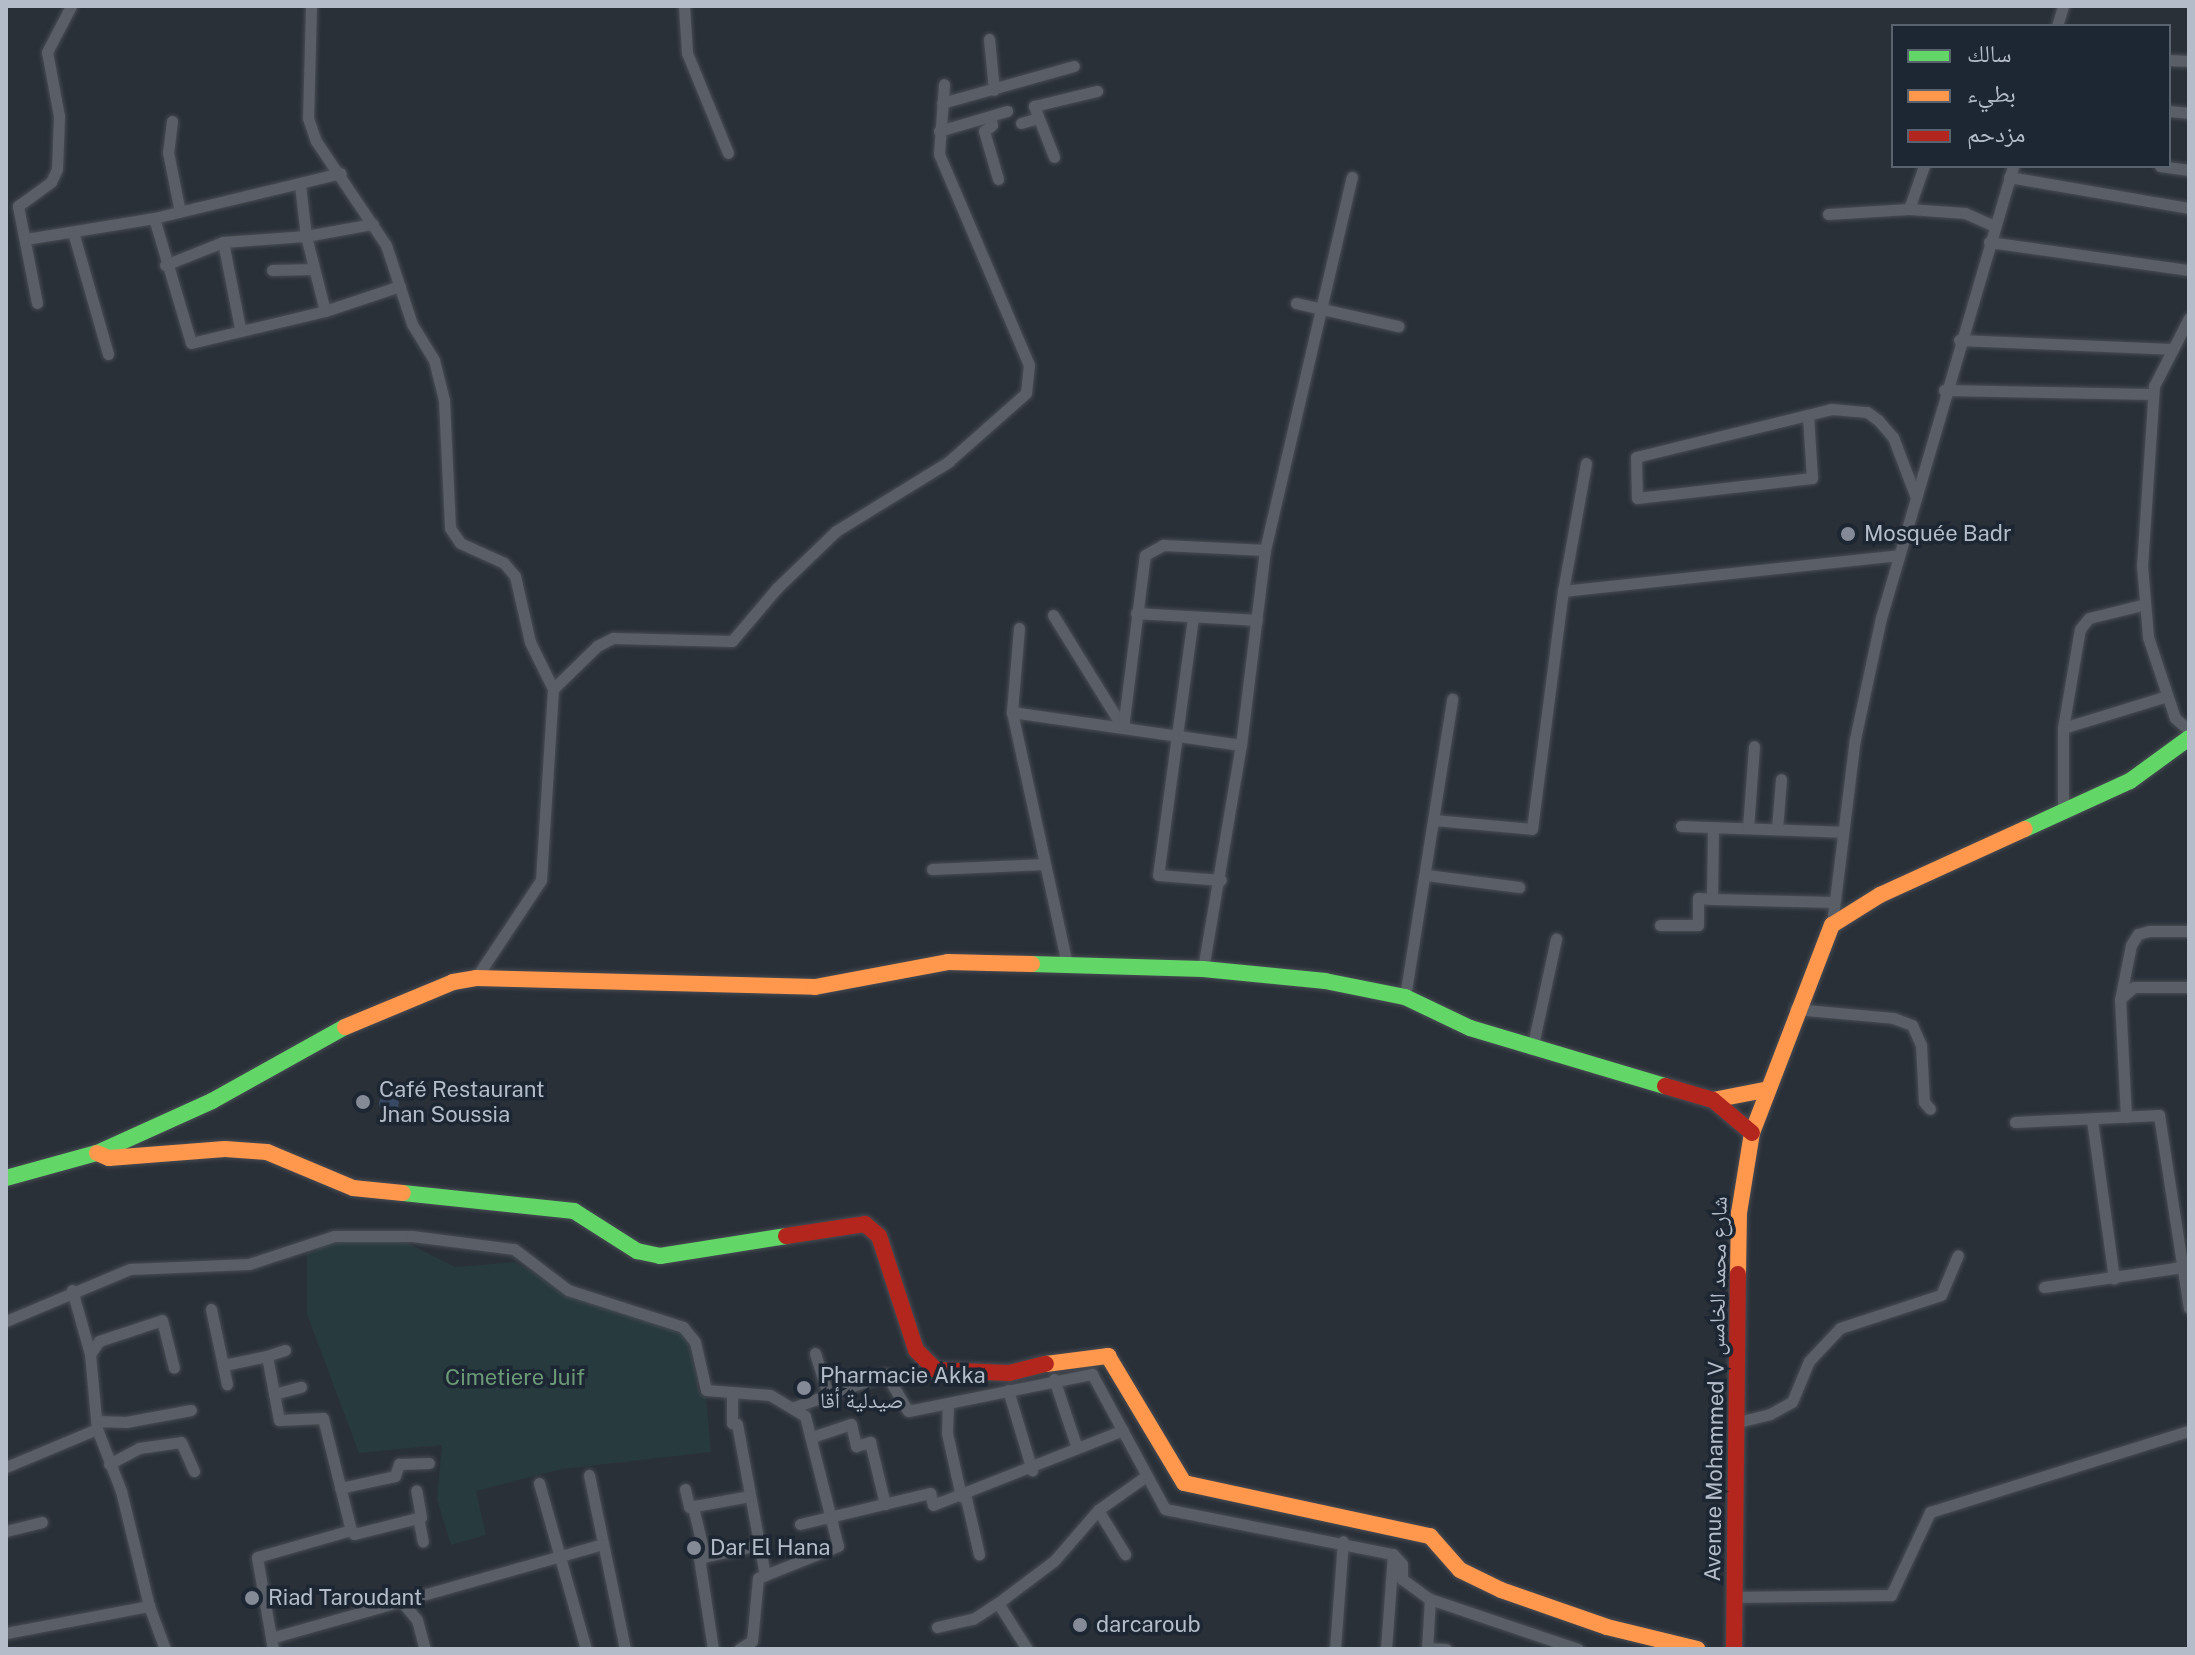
<!DOCTYPE html>
<meta charset="utf-8">
<style>
body{margin:0}
#map{position:relative;width:2195px;height:1655px;overflow:hidden;background:#2a3038;font-family:"Public Sans","Noto Naskh Arabic",sans-serif}
div>[style]{position:absolute}
[style*='--x']{left:calc(var(--x)*1px);top:calc(var(--y)*1px);width:calc(var(--w)*1px);rotate:calc(var(--a)*1deg)}
.green>*{inset:0;background:#273a3e}
.water>*{inset:0;background:#384963}
.round{border-radius:50%}
.roads{filter:drop-shadow(0 0 2px #484c53) drop-shadow(0 0 2px #484c53)}
.street>*{height:11px;margin:-5.5px;padding:0 5.5px;transform-origin:5.5px;border-radius:5.5px;background:#5a5e66}
.fast>*{height:16px;margin:-8px;padding:0 8px;transform-origin:8px;border-radius:8px;background:#63d668}
.slow>*{height:16px;margin:-8px;padding:0 8px;transform-origin:8px;border-radius:8px;background:#ff974d}
.jam>*{height:16px;margin:-8px;padding:0 8px;transform-origin:8px;border-radius:8px;background:#b3261e}
.dots>*{width:22px;height:22px;translate:-50% -50%;box-sizing:border-box;border:4px solid #1d2633;border-radius:50%}
span{translate:-50% -50%;white-space:nowrap;text-align:center;line-height:1.15;-webkit-text-stroke:7px #1d2633;paint-order:stroke}
.poi-label{font-size:22px;color:#b4bcc9}
.left{translate:0 -50%;text-align:left}
.park-label{font-size:22px;color:#6b9a76}
.street-label{font-size:22px;color:#b4bcc9}
.frame{position:absolute;inset:0;border:8px solid #b4bcc9;pointer-events:none}
.legend{position:absolute;left:1891px;top:24px;width:280px;height:144px;box-sizing:border-box;background:#1d2633;border:2px solid #59626f;margin:0;padding:10px 14px;list-style:none;font-size:24px;color:#b4bcc9}
.legend li{display:flex;align-items:center;gap:16px;height:40px}
.legend b{width:40px;border:2px solid #59626f}
</style>
<div id="map">
<div class="green">
<div style="clip-path:polygon(399px 1239px,455px 1267px,515px 1262px,564px 1292px,688px 1336px,699px 1393px,706px 1397px,711px 1452px,562px 1469px,476px 1491px,486px 1535px,451px 1545px,437px 1499px,442px 1445px,359px 1453px,307px 1314px,307px 1253px,315px 1252px,314px 1244px)"></div>
</div>
<div class="water">
<div class="round" style="left:379px;top:1093px;width:20px;height:20px"></div>
</div>
<div class="roads">
<div class="street">
<div style="--x:311;--y:6;--w:112;--a:91.5"></div>
<div style="--x:308;--y:118;--w:24;--a:71"></div>
<div style="--x:316;--y:141;--w:125;--a:56.1"></div>
<div style="--x:386;--y:245;--w:83;--a:71.8"></div>
<div style="--x:412;--y:324;--w:42;--a:58.6"></div>
<div style="--x:434;--y:360;--w:41;--a:76"></div>
<div style="--x:444;--y:400;--w:128;--a:87.3"></div>
<div style="--x:450;--y:528;--w:18;--a:56"></div>
<div style="--x:460;--y:543;--w:48;--a:24.4"></div>
<div style="--x:504;--y:563;--w:17;--a:50"></div>
<div style="--x:515;--y:576;--w:68;--a:77.2"></div>
<div style="--x:530;--y:642;--w:52;--a:63.9"></div>
<div style="--x:553;--y:689;--w:191;--a:93.6"></div>
<div style="--x:541;--y:880;--w:118;--a:123.6"></div>
<div style="--x:684;--y:6;--w:47;--a:86.3"></div>
<div style="--x:687;--y:53;--w:108;--a:67.7"></div>
<div style="--x:2057;--y:26;--w:21;--a:-73"></div>
<div style="--x:989;--y:39;--w:51;--a:84.4"></div>
<div style="--x:2169;--y:60;--w:20;--a:3"></div>
<div style="--x:942;--y:103;--w:137;--a:-15.7"></div>
<div style="--x:2169;--y:111;--w:20;--a:6"></div>
<div style="--x:990;--y:118;--w:7;--a:74"></div>
<div style="--x:992;--y:125;--w:10;--a:143"></div>
<div style="--x:984;--y:131;--w:50;--a:73.7"></div>
<div style="--x:172;--y:121;--w:31;--a:97"></div>
<div style="--x:168;--y:152;--w:61;--a:78.7"></div>
<div style="--x:1021;--y:123;--w:18;--a:-16"></div>
<div style="--x:939;--y:131;--w:71;--a:-16.4"></div>
<div style="--x:1054;--y:157;--w:55;--a:-111.4"></div>
<div style="--x:1034;--y:106;--w:65;--a:-13.4"></div>
<div style="--x:2160;--y:166;--w:29;--a:8"></div>
<div style="--x:2009;--y:177;--w:183;--a:9.8"></div>
<div style="--x:300;--y:185;--w:51;--a:83.3"></div>
<div style="--x:306;--y:236;--w:77;--a:75.8"></div>
<div style="--x:1909;--y:209;--w:46;--a:-70.8"></div>
<div style="--x:1828;--y:214;--w:81;--a:-3.5"></div>
<div style="--x:1909;--y:209;--w:56;--a:4.1"></div>
<div style="--x:1965;--y:213;--w:32;--a:24"></div>
<div style="--x:154;--y:218;--w:130;--a:73.5"></div>
<div style="--x:191;--y:343;--w:138;--a:-13.4"></div>
<div style="--x:325;--y:311;--w:79;--a:-18.4"></div>
<div style="--x:73;--y:232;--w:127;--a:74"></div>
<div style="--x:26;--y:239;--w:130;--a:-9.3"></div>
<div style="--x:154;--y:218;--w:192;--a:-13.5"></div>
<div style="--x:223;--y:242;--w:88;--a:78.8"></div>
<div style="--x:1989;--y:242;--w:202;--a:8"></div>
<div style="--x:165;--y:265;--w:62;--a:-21.6"></div>
<div style="--x:223;--y:242;--w:83;--a:-4.1"></div>
<div style="--x:306;--y:236;--w:68;--a:-10.2"></div>
<div style="--x:272;--y:270;--w:42;--a:-1.4"></div>
<div style="--x:37;--y:303;--w:99;--a:-101.1"></div>
<div style="--x:18;--y:206;--w:41;--a:-36"></div>
<div style="--x:51;--y:182;--w:14;--a:-65"></div>
<div style="--x:57;--y:169;--w:53;--a:-87.8"></div>
<div style="--x:59;--y:116;--w:65;--a:-100.6"></div>
<div style="--x:47;--y:52;--w:52;--a:-62.4"></div>
<div style="--x:1296;--y:303;--w:105;--a:12.7"></div>
<div style="--x:2189;--y:318;--w:76;--a:117.2"></div>
<div style="--x:2154;--y:386;--w:179;--a:93.8"></div>
<div style="--x:2142;--y:565;--w:72;--a:85.2"></div>
<div style="--x:2148;--y:637;--w:85;--a:71.6"></div>
<div style="--x:2175;--y:718;--w:18;--a:41"></div>
<div style="--x:1959;--y:340;--w:212;--a:2.4"></div>
<div style="--x:1944;--y:390;--w:208;--a:1.1"></div>
<div style="--x:1808;--y:415;--w:63;--a:86.4"></div>
<div style="--x:1812;--y:478;--w:176;--a:173.5"></div>
<div style="--x:1637;--y:498;--w:41;--a:-91.4"></div>
<div style="--x:1636;--y:457;--w:201;--a:-13.8"></div>
<div style="--x:1831;--y:409;--w:36;--a:5"></div>
<div style="--x:1867;--y:412;--w:14;--a:36"></div>
<div style="--x:1878;--y:420;--w:23;--a:49"></div>
<div style="--x:1893;--y:437;--w:62;--a:69.2"></div>
<div style="--x:1563;--y:591;--w:337;--a:-6.1"></div>
<div style="--x:1136;--y:613;--w:121;--a:3.3"></div>
<div style="--x:1053;--y:615;--w:133;--a:58.2"></div>
<div style="--x:1193;--y:617;--w:260;--a:97.7"></div>
<div style="--x:1158;--y:875;--w:63;--a:4.5"></div>
<div style="--x:1019;--y:628;--w:84;--a:94.8"></div>
<div style="--x:1012;--y:712;--w:259;--a:77.7"></div>
<div style="--x:553;--y:689;--w:62;--a:-44.3"></div>
<div style="--x:597;--y:646;--w:18;--a:-27"></div>
<div style="--x:613;--y:638;--w:119;--a:1.4"></div>
<div style="--x:732;--y:641;--w:70;--a:-49.7"></div>
<div style="--x:777;--y:588;--w:82;--a:-44"></div>
<div style="--x:836;--y:531;--w:132;--a:-31.6"></div>
<div style="--x:948;--y:462;--w:104;--a:-41.5"></div>
<div style="--x:1026;--y:393;--w:28;--a:-84"></div>
<div style="--x:1029;--y:365;--w:229;--a:-113.1"></div>
<div style="--x:939;--y:154;--w:70;--a:-85.9"></div>
<div style="--x:1012;--y:712;--w:231;--a:8.2"></div>
<div style="--x:1123;--y:728;--w:174;--a:-82.8"></div>
<div style="--x:1145;--y:555;--w:21;--a:-29"></div>
<div style="--x:1163;--y:545;--w:102;--a:2.8"></div>
<div style="--x:2063;--y:728;--w:109;--a:-17.1"></div>
<div style="--x:2063;--y:811;--w:83;--a:-90"></div>
<div style="--x:2063;--y:728;--w:100;--a:-80.3"></div>
<div style="--x:2080;--y:629;--w:14;--a:-51"></div>
<div style="--x:2089;--y:618;--w:55;--a:-13.8"></div>
<div style="--x:1434;--y:820;--w:98;--a:5.2"></div>
<div style="--x:1532;--y:829;--w:240;--a:-82.6"></div>
<div style="--x:1563;--y:591;--w:130;--a:-79.8"></div>
<div style="--x:1681;--y:826;--w:160;--a:2.1"></div>
<div style="--x:1713;--y:828;--w:71;--a:90.8"></div>
<div style="--x:1712;--y:899;--w:121;--a:1.4"></div>
<div style="--x:1748;--y:828;--w:82;--a:-85.8"></div>
<div style="--x:1777;--y:829;--w:50;--a:-85.4"></div>
<div style="--x:932;--y:869;--w:113;--a:-2.5"></div>
<div style="--x:1426;--y:875;--w:94;--a:7.4"></div>
<div style="--x:1660;--y:925;--w:38;--a:0"></div>
<div style="--x:1698;--y:925;--w:27;--a:-90"></div>
<div style="--x:1698;--y:898;--w:14;--a:4"></div>
<div style="--x:1832;--y:925;--w:187;--a:-83"></div>
<div style="--x:1855;--y:739;--w:124;--a:-77.9"></div>
<div style="--x:1881;--y:618;--w:471;--a:-73.7"></div>
<div style="--x:1203;--y:969;--w:227;--a:-80.4"></div>
<div style="--x:1241;--y:745;--w:196;--a:-83"></div>
<div style="--x:1265;--y:550;--w:383;--a:-76.9"></div>
<div style="--x:1405;--y:997;--w:302;--a:-81"></div>
<div style="--x:2120;--y:999;--w:18;--a:-41"></div>
<div style="--x:2134;--y:987;--w:55;--a:0"></div>
<div style="--x:1795;--y:1009;--w:98;--a:5.2"></div>
<div style="--x:1893;--y:1018;--w:20;--a:20"></div>
<div style="--x:1912;--y:1025;--w:22;--a:66"></div>
<div style="--x:1921;--y:1045;--w:57;--a:87"></div>
<div style="--x:1924;--y:1102;--w:9;--a:49"></div>
<div style="--x:1532;--y:1049;--w:113;--a:-77.7"></div>
<div style="--x:2126;--y:1117;--w:117;--a:-92.9"></div>
<div style="--x:2120;--y:1000;--w:56;--a:-78.7"></div>
<div style="--x:2131;--y:945;--w:13;--a:-58"></div>
<div style="--x:2138;--y:934;--w:11;--a:-15"></div>
<div style="--x:2149;--y:931;--w:40;--a:0"></div>
<div style="--x:2092;--y:1120;--w:160;--a:82.1"></div>
<div style="--x:2015;--y:1122;--w:144;--a:-2.8"></div>
<div style="--x:2159;--y:1115;--w:195;--a:81.2"></div>
<div style="--x:2044;--y:1287;--w:147;--a:-8.2"></div>
<div style="--x:72;--y:1290;--w:66;--a:74.3"></div>
<div style="--x:90;--y:1354;--w:75;--a:84.7"></div>
<div style="--x:97;--y:1429;--w:66;--a:68.8"></div>
<div style="--x:121;--y:1491;--w:118;--a:76.3"></div>
<div style="--x:211;--y:1309;--w:77;--a:78"></div>
<div style="--x:6;--y:1321;--w:134;--a:-22.8"></div>
<div style="--x:130;--y:1269;--w:119;--a:-2.4"></div>
<div style="--x:249;--y:1264;--w:89;--a:-18.2"></div>
<div style="--x:334;--y:1236;--w:78;--a:0"></div>
<div style="--x:412;--y:1236;--w:103;--a:7.3"></div>
<div style="--x:514;--y:1249;--w:68;--a:37.2"></div>
<div style="--x:568;--y:1290;--w:121;--a:17.8"></div>
<div style="--x:683;--y:1327;--w:19;--a:51"></div>
<div style="--x:695;--y:1342;--w:49;--a:77.1"></div>
<div style="--x:706;--y:1390;--w:64;--a:4.5"></div>
<div style="--x:770;--y:1395;--w:41;--a:31"></div>
<div style="--x:805;--y:1416;--w:134;--a:75.8"></div>
<div style="--x:838;--y:1546;--w:86;--a:158.2"></div>
<div style="--x:758;--y:1578;--w:63;--a:95.4"></div>
<div style="--x:752;--y:1641;--w:15;--a:148"></div>
<div style="--x:285;--y:1350;--w:19;--a:162"></div>
<div style="--x:267;--y:1356;--w:65;--a:79.4"></div>
<div style="--x:279;--y:1420;--w:44;--a:-2.6"></div>
<div style="--x:323;--y:1418;--w:115;--a:76"></div>
<div style="--x:815;--y:1353;--w:44;--a:72.8"></div>
<div style="--x:90;--y:1354;--w:16;--a:-55"></div>
<div style="--x:99;--y:1341;--w:66;--a:-18.4"></div>
<div style="--x:162;--y:1320;--w:49;--a:76"></div>
<div style="--x:224;--y:1365;--w:44;--a:-11.8"></div>
<div style="--x:1054;--y:1379;--w:70;--a:71.6"></div>
<div style="--x:1008;--y:1390;--w:84;--a:73.3"></div>
<div style="--x:732;--y:1392;--w:31;--a:90"></div>
<div style="--x:732;--y:1423;--w:5;--a:11"></div>
<div style="--x:737;--y:1424;--w:154;--a:79.5"></div>
<div style="--x:274;--y:1394;--w:28;--a:-15"></div>
<div style="--x:948;--y:1404;--w:29;--a:92"></div>
<div style="--x:947;--y:1433;--w:65;--a:77.5"></div>
<div style="--x:792;--y:1408;--w:100;--a:-19.9"></div>
<div style="--x:886;--y:1374;--w:43;--a:59.3"></div>
<div style="--x:908;--y:1411;--w:188;--a:-11.4"></div>
<div style="--x:1092;--y:1374;--w:153;--a:61.6"></div>
<div style="--x:1165;--y:1509;--w:232;--a:11.2"></div>
<div style="--x:1393;--y:1554;--w:13;--a:48"></div>
<div style="--x:1402;--y:1564;--w:15;--a:90"></div>
<div style="--x:1402;--y:1579;--w:34;--a:36"></div>
<div style="--x:1430;--y:1599;--w:156;--a:18.7"></div>
<div style="--x:96;--y:1421;--w:30;--a:2"></div>
<div style="--x:126;--y:1422;--w:66;--a:-10.5"></div>
<div style="--x:1734;--y:1423;--w:37;--a:-14"></div>
<div style="--x:1770;--y:1414;--w:25;--a:-29"></div>
<div style="--x:1792;--y:1402;--w:44;--a:-67.5"></div>
<div style="--x:1809;--y:1361;--w:45;--a:-46.8"></div>
<div style="--x:1840;--y:1328;--w:106;--a:-18.1"></div>
<div style="--x:1941;--y:1295;--w:43;--a:-67"></div>
<div style="--x:812;--y:1437;--w:41;--a:-18.4"></div>
<div style="--x:851;--y:1424;--w:23;--a:77"></div>
<div style="--x:856;--y:1446;--w:15;--a:-16"></div>
<div style="--x:870;--y:1442;--w:64;--a:76.4"></div>
<div style="--x:109;--y:1464;--w:34;--a:-28"></div>
<div style="--x:139;--y:1448;--w:42;--a:-8.1"></div>
<div style="--x:181;--y:1442;--w:32;--a:66"></div>
<div style="--x:6;--y:1467;--w:99;--a:-22.7"></div>
<div style="--x:589;--y:1475;--w:178;--a:78.3"></div>
<div style="--x:539;--y:1483;--w:173;--a:74.2"></div>
<div style="--x:340;--y:1488;--w:56;--a:-12.3"></div>
<div style="--x:395;--y:1476;--w:13;--a:-72"></div>
<div style="--x:399;--y:1464;--w:30;--a:-2"></div>
<div style="--x:685;--y:1489;--w:18;--a:77"></div>
<div style="--x:689;--y:1507;--w:62;--a:-10.2"></div>
<div style="--x:965;--y:1494;--w:62;--a:76.9"></div>
<div style="--x:693;--y:1507;--w:51;--a:76.5"></div>
<div style="--x:1098;--y:1510;--w:52;--a:58.5"></div>
<div style="--x:418;--y:1517;--w:25;--a:79"></div>
<div style="--x:800;--y:1524;--w:134;--a:-13.4"></div>
<div style="--x:930;--y:1493;--w:12;--a:76"></div>
<div style="--x:933;--y:1505;--w:204;--a:-21.5"></div>
<div style="--x:6;--y:1531;--w:37;--a:-14"></div>
<div style="--x:1732;--y:1597;--w:159;--a:-0.7"></div>
<div style="--x:1891;--y:1595;--w:92;--a:-64.8"></div>
<div style="--x:1930;--y:1512;--w:271;--a:-17.4"></div>
<div style="--x:402;--y:1602;--w:23;--a:50"></div>
<div style="--x:417;--y:1620;--w:30;--a:75"></div>
<div style="--x:937;--y:1627;--w:37;--a:-13"></div>
<div style="--x:973;--y:1619;--w:30;--a:-33"></div>
<div style="--x:6;--y:1633;--w:146;--a:-10.7"></div>
<div style="--x:149;--y:1606;--w:46;--a:69.6"></div>
<div style="--x:271;--y:1638;--w:345;--a:-15.8"></div>
<div style="--x:1427;--y:1648;--w:19;--a:3"></div>
<div style="--x:273;--y:1649;--w:93;--a:-99.9"></div>
<div style="--x:257;--y:1557;--w:98;--a:-16"></div>
<div style="--x:351;--y:1530;--w:5;--a:53"></div>
<div style="--x:354;--y:1534;--w:69;--a:-14.2"></div>
<div style="--x:421;--y:1517;--w:27;--a:-100"></div>
<div style="--x:713;--y:1649;--w:92;--a:-98.7"></div>
<div style="--x:699;--y:1558;--w:60;--a:-12.4"></div>
<div style="--x:1027;--y:1649;--w:54;--a:-122.2"></div>
<div style="--x:998;--y:1603;--w:70;--a:-36.9"></div>
<div style="--x:1054;--y:1561;--w:67;--a:-49.2"></div>
<div style="--x:1098;--y:1510;--w:59;--a:-35.3"></div>
<div style="--x:1335;--y:1649;--w:108;--a:-85.8"></div>
<div style="--x:1386;--y:1649;--w:95;--a:-85.8"></div>
<div style="--x:1427;--y:1649;--w:50;--a:-86.6"></div>
</div>
<div class="fast">
<div style="--x:2025;--y:829;--w:115;--a:-24.6"></div>
<div style="--x:2130;--y:781;--w:73;--a:-36.1"></div>
<div style="--x:1032;--y:964;--w:171;--a:1.7"></div>
<div style="--x:1203;--y:969;--w:123;--a:5.6"></div>
<div style="--x:1325;--y:981;--w:82;--a:11.3"></div>
<div style="--x:1405;--y:997;--w:72;--a:25.5"></div>
<div style="--x:1470;--y:1028;--w:203;--a:16.6"></div>
<div style="--x:6;--y:1178;--w:94;--a:-15.4"></div>
<div style="--x:97;--y:1153;--w:126;--a:-24.3"></div>
<div style="--x:212;--y:1101;--w:152;--a:-29.1"></div>
<div style="--x:403;--y:1193;--w:172;--a:6"></div>
<div style="--x:574;--y:1211;--w:75;--a:32.4"></div>
<div style="--x:637;--y:1251;--w:24;--a:12"></div>
<div style="--x:660;--y:1256;--w:128;--a:-9"></div>
</div>
<div class="slow">
<div style="--x:345;--y:1027;--w:117;--a:-22.6"></div>
<div style="--x:453;--y:982;--w:23;--a:-10"></div>
<div style="--x:476;--y:978;--w:339;--a:1.5"></div>
<div style="--x:815;--y:987;--w:135;--a:-10.6"></div>
<div style="--x:948;--y:962;--w:84;--a:1.4"></div>
<div style="--x:1713;--y:1100;--w:53;--a:-10.9"></div>
<div style="--x:97;--y:1153;--w:13;--a:23"></div>
<div style="--x:109;--y:1158;--w:116;--a:-4.4"></div>
<div style="--x:225;--y:1149;--w:42;--a:4.1"></div>
<div style="--x:267;--y:1152;--w:93;--a:22.7"></div>
<div style="--x:353;--y:1188;--w:50;--a:5.7"></div>
<div style="--x:1738;--y:1274;--w:61;--a:-89.1"></div>
<div style="--x:1739;--y:1213;--w:81;--a:-80.8"></div>
<div style="--x:1752;--y:1133;--w:223;--a:-69"></div>
<div style="--x:1832;--y:925;--w:57;--a:-32"></div>
<div style="--x:1880;--y:895;--w:159;--a:-24.5"></div>
<div style="--x:1046;--y:1364;--w:63;--a:-7.4"></div>
<div style="--x:1108;--y:1356;--w:148;--a:59.1"></div>
<div style="--x:1184;--y:1483;--w:252;--a:12.2"></div>
<div style="--x:1430;--y:1536;--w:45;--a:48.6"></div>
<div style="--x:1460;--y:1570;--w:46;--a:26"></div>
<div style="--x:1501;--y:1590;--w:112;--a:19.2"></div>
<div style="--x:1607;--y:1627;--w:93;--a:13.7"></div>
</div>
<div class="jam">
<div style="--x:1665;--y:1086;--w:50;--a:16.3"></div>
<div style="--x:1713;--y:1100;--w:51;--a:40.2"></div>
<div style="--x:786;--y:1236;--w:80;--a:-8.6"></div>
<div style="--x:865;--y:1224;--w:18;--a:41"></div>
<div style="--x:879;--y:1236;--w:120;--a:72"></div>
<div style="--x:916;--y:1350;--w:28;--a:45"></div>
<div style="--x:936;--y:1370;--w:73;--a:2.4"></div>
<div style="--x:1009;--y:1373;--w:38;--a:-14"></div>
<div style="--x:1734;--y:1649;--w:375;--a:-89.4"></div>
</div>
</div>
<div class="dots">
<div style="left:1848px;top:534px;background:#848b96"></div>
<div style="left:363px;top:1102px;background:#848b96"></div>
<div style="left:804px;top:1388px;background:#848b96"></div>
<div style="left:694px;top:1548px;background:#848b96"></div>
<div style="left:252px;top:1598px;background:#848b96"></div>
<div style="left:1080px;top:1625px;background:#848b96"></div>
</div>
<div class="poi-label">
<span class="left" style="left:1864px;top:534px">Mosquée Badr</span>
<span class="left" style="left:379px;top:1102px">Café Restaurant<br>Jnan Soussia</span>
<span class="left" style="left:820px;top:1388px">Pharmacie Akka<br>صيدلية أقا</span>
<span class="left" style="left:710px;top:1548px">Dar El Hana</span>
<span class="left" style="left:268px;top:1598px">Riad Taroudant</span>
<span class="left" style="left:1096px;top:1625px">darcaroub</span>
</div>
<div class="park-label">
<span style="left:515px;top:1378px">Cimetiere Juif</span>
</div>
<div class="street-label">
<span style="left:1716px;top:1389px;rotate:-89deg">Avenue Mohammed V شارع محمد الخامس</span>
</div>
<div class="frame"></div>
<ul class="legend">
<li><b style="height:10px;background:#63d668"></b>سالك</li>
<li><b style="height:10px;background:#ff974d"></b>بطيء</li>
<li><b style="height:10px;background:#b3261e"></b>مزدحم</li>
</ul>
</div>
